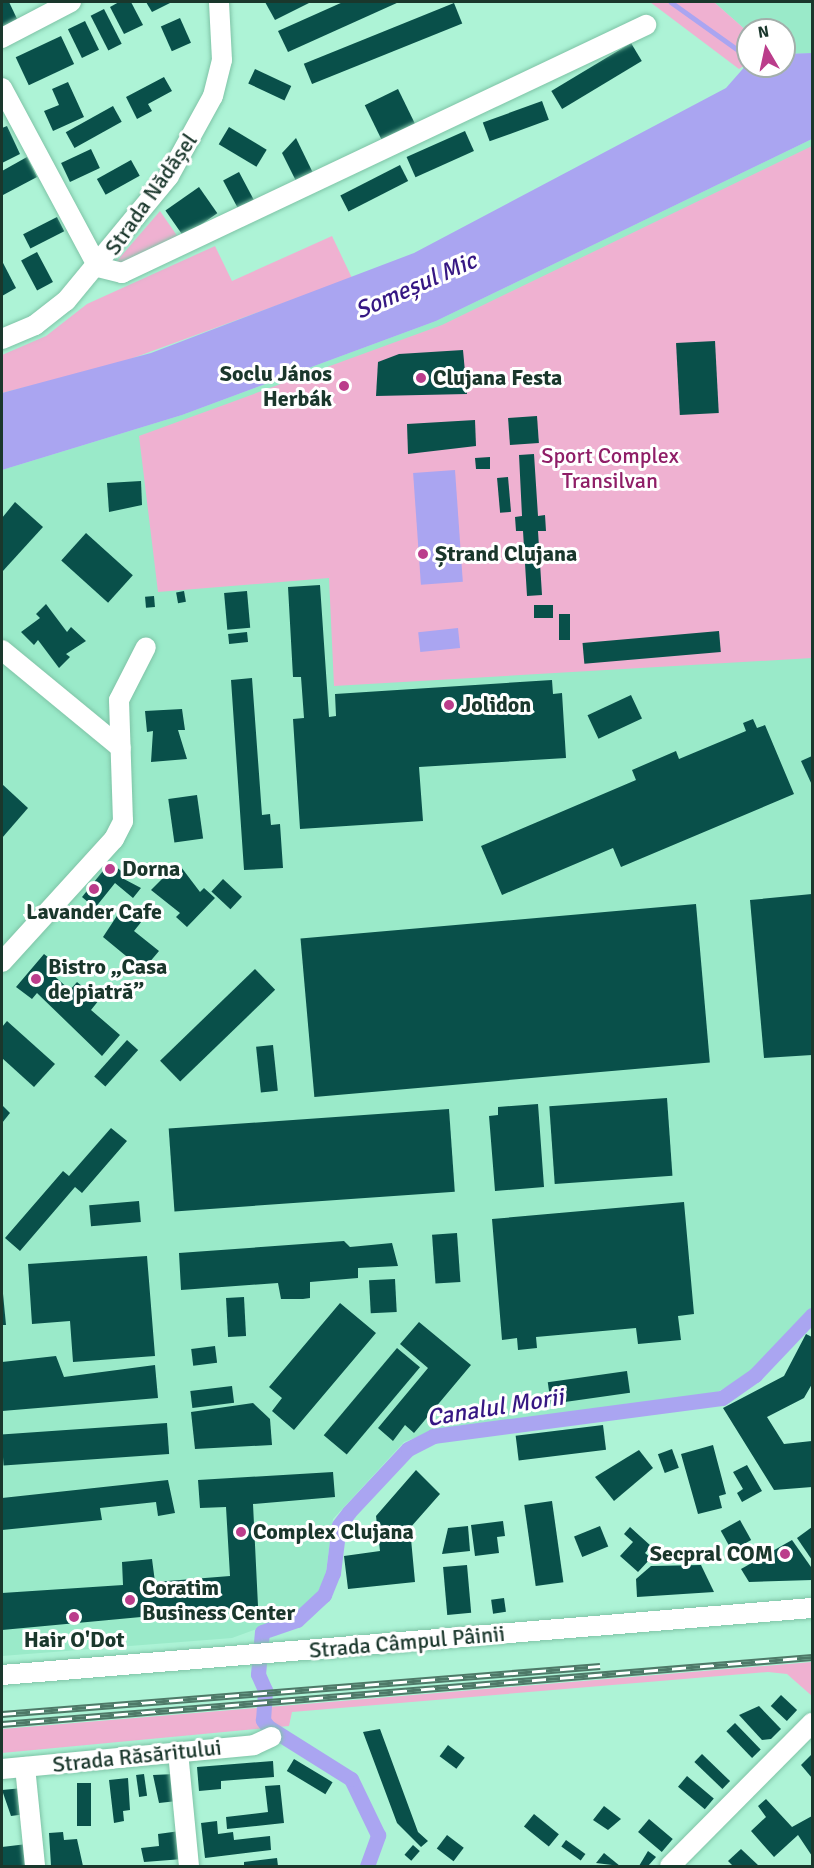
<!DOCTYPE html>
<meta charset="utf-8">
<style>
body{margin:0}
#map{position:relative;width:814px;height:1868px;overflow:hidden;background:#adf3d6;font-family:Signika,sans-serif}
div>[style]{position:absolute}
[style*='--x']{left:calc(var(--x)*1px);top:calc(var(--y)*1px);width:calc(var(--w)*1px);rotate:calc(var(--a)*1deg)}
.built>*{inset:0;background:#9aeac9}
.green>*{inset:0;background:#efb1d1}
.water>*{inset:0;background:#aaa5f1;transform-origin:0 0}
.stream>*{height:4.5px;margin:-2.25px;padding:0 2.25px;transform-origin:2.25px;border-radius:2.25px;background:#aaa5f1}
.canal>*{height:15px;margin:-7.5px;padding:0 7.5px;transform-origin:7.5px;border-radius:7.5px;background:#aaa5f1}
.building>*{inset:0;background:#09504a;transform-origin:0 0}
.roads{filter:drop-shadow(0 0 2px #7ec3a6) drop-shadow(0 0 2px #7ec3a6)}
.minor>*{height:20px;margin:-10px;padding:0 10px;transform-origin:10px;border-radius:10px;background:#fff}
.rail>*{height:7px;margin-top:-3.5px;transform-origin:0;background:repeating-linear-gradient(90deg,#fff 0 14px,#4e7968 0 28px);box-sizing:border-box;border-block:2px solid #4e7968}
.dots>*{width:16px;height:16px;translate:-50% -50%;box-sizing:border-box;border:3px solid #fff;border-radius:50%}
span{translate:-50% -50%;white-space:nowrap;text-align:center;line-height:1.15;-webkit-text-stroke:6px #fff;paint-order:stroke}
.street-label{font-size:22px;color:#1a372c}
.poi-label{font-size:22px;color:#1a372c;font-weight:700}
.right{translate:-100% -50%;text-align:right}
.left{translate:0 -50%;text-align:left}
.park-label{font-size:22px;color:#8f1e67}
.water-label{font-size:24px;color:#361783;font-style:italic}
.frame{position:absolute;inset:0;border:3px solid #1a372c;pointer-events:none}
.north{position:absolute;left:736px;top:18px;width:60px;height:60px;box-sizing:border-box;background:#fff;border:2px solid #a3afab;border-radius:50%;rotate:351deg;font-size:16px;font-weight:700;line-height:24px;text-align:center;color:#1a372c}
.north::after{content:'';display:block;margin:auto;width:21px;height:27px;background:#bb3d8b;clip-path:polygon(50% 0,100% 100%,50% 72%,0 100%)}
</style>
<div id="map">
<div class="built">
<div style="clip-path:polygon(714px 2px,812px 2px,812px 53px,784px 54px,784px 30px,748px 32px)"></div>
<div style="clip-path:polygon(812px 139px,812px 1310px,748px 1375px,712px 1395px,433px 1431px,404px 1442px,333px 1519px,325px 1579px,314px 1598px,289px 1617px,232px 1638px,2px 1656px,2px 470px,182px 415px,436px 321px)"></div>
</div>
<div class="green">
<div style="clip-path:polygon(650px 2px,714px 2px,748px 32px,748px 63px,739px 69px)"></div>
<div style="clip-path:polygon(812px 146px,812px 658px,334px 686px,329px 578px,158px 592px,139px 436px,442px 325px)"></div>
<div style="clip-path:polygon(160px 211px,180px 240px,127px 265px,116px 262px)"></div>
<div style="clip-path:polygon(332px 236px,352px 278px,114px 365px,2px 393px,2px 355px,46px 336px,87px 304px,215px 246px,232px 281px)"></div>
<div style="clip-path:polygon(812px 1662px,812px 1696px,787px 1674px,768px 1672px,292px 1712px,289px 1726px,2px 1753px,2px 1729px)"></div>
</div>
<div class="water">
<div style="clip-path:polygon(812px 53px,812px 139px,436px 321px,182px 415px,2px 470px,2px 393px,151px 353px,414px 253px,726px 88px,748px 63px,784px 66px,784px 54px)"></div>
<div style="left:455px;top:470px;width:112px;height:42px;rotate:86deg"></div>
<div style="left:458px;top:628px;width:20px;height:40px;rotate:84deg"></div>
</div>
<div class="stream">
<div style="--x:671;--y:2;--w:95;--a:35.5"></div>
</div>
<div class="canal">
<div style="--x:367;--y:1866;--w:33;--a:-70"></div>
<div style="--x:378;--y:1835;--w:62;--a:-115.7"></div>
<div style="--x:351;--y:1779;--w:98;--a:-147.9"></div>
<div style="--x:268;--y:1727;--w:9;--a:-126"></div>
<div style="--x:263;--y:1720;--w:30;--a:-86"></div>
<div style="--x:265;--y:1690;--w:17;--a:-114"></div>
<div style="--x:258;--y:1674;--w:42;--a:-84.6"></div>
<div style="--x:262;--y:1632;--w:37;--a:-19"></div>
<div style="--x:297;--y:1620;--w:37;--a:-43"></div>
<div style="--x:324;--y:1595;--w:24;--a:-68"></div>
<div style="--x:333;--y:1573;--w:48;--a:-82.9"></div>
<div style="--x:339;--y:1525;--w:16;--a:-52"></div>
<div style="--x:349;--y:1512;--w:86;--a:-46.9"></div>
<div style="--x:408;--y:1449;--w:28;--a:-27"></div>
<div style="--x:433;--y:1436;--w:291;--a:-7.5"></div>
<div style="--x:722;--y:1398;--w:40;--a:-34.9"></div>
<div style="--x:755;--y:1375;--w:83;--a:-46.5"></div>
</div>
<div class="building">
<div style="clip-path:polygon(2px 2px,9px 2px,19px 23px,3px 31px)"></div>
<div style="clip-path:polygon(119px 2px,131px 2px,143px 25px,124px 34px,110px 7px)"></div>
<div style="clip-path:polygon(146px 2px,172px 2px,152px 12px)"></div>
<div style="clip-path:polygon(265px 2px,311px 2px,275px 20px)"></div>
<div style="clip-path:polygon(343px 2px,399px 2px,288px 52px,278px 31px)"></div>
<div style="left:454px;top:3px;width:22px;height:162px;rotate:68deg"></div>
<div style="left:104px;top:9px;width:39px;height:15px;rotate:63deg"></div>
<div style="left:180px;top:18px;width:27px;height:21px;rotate:66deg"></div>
<div style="left:85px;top:21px;width:32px;height:19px;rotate:64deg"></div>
<div style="left:61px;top:36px;width:31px;height:50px;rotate:65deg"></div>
<div style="left:631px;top:43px;width:21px;height:93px;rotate:59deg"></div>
<div style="left:255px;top:69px;width:40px;height:16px;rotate:25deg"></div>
<div style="clip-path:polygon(164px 77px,172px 91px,148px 104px,152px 111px,137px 119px,126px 97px)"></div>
<div style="clip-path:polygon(68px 82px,84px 117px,53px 131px,44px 111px,59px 105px,52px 89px)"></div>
<div style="left:398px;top:89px;width:41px;height:37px;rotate:64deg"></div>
<div style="left:542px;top:101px;width:20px;height:63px;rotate:70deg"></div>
<div style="left:113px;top:106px;width:18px;height:54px;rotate:61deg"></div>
<div style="clip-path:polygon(7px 126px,20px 154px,2px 163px,2px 128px)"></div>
<div style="left:229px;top:127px;width:44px;height:20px;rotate:31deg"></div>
<div style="left:465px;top:131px;width:22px;height:64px;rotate:66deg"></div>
<div style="clip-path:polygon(296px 138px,313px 173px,296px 181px,282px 153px)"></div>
<div style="left:91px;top:149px;width:21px;height:33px;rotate:65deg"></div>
<div style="clip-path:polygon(27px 157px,37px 177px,3px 195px,2px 171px)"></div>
<div style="left:131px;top:160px;width:18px;height:39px;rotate:61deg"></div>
<div style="left:400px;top:165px;width:18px;height:67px;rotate:63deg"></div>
<div style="left:239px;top:172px;width:32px;height:18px;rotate:62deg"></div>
<div style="left:199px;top:187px;width:32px;height:41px;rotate:55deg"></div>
<div style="left:57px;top:217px;width:16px;height:38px;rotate:63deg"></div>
<div style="left:37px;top:252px;width:34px;height:18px;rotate:62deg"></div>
<div style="clip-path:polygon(2px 261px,16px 288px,2px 296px)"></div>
<div style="left:715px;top:341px;width:72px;height:39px;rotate:87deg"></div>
<div style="clip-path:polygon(463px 350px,467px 394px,376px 396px,378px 362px,399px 354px)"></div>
<div style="left:537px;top:416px;width:27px;height:29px;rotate:86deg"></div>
<div style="clip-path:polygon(475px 420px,476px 446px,408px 454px,407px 424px)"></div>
<div style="clip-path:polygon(534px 454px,538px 516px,545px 515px,546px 531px,538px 531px,542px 595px,527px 596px,523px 531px,516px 531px,515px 517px,522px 516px,519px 455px)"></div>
<div style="clip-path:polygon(490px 457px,490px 469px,476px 469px,475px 458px)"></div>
<div style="left:508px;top:477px;width:35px;height:11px;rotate:85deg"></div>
<div style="clip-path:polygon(141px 481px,142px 505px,109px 512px,107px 483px)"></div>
<div style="clip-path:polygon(15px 502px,43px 527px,2px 572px,2px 518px)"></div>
<div style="left:86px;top:533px;width:63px;height:37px;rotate:42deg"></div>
<div style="clip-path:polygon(320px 585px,329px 717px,336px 716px,335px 694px,552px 680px,553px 694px,562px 693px,566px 758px,419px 767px,423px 821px,300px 829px,293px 719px,304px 718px,301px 677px,293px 677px,288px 587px)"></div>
<div style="left:184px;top:591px;width:11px;height:8px;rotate:80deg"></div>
<div style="left:247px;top:591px;width:37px;height:23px;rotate:85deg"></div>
<div style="left:154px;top:596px;width:11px;height:9px;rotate:85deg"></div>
<div style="clip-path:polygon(46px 604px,67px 632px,71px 627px,86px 641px,66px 654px,70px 657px,59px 668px,38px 640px,34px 645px,21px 632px,40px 618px,36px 614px)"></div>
<div style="left:534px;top:605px;width:19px;height:13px"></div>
<div style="left:559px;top:614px;width:11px;height:26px"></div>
<div style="left:719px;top:631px;width:21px;height:137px;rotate:85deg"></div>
<div style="left:247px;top:632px;width:10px;height:19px;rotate:84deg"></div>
<div style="clip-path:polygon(252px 678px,262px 815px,270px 814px,271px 825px,280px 824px,283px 868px,244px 870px,231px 680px)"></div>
<div style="left:631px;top:695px;width:26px;height:48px;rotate:65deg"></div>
<div style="clip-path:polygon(182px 709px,185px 730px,178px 730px,187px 759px,151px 762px,153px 731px,147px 732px,145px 711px)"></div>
<div style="clip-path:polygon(753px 719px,757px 728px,765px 725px,794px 794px,621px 867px,613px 848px,502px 895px,481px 846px,636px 780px,632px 770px,676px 751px,679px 759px,746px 731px,743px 723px)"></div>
<div style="clip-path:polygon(812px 756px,812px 785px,801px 761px)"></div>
<div style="clip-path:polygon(2px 784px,28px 808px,2px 838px)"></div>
<div style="left:197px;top:795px;width:44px;height:29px;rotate:82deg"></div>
<div style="clip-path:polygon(110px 862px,125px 874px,122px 878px,141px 888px,133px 898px,115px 883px,95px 908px,82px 897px)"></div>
<div style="clip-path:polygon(178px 863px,200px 892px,204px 888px,215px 898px,187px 927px,176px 917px,180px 913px,151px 890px)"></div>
<div style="left:223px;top:879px;width:26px;height:17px;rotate:43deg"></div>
<div style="clip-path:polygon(812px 894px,812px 1055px,764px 1058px,750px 900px)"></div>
<div style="left:696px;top:904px;width:159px;height:397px;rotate:85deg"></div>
<div style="clip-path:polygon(124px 905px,142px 921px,134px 931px,159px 951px,143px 970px,103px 937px)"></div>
<div style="clip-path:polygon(44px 954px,59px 966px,52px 974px,70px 990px,77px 982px,99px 1000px,91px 1010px,120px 1035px,102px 1056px,37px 993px,32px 999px,16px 987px)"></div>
<div style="left:255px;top:969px;width:29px;height:132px;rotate:46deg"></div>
<div style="clip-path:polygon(7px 1021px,55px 1064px,34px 1087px,2px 1058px,2px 1027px)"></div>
<div style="left:127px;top:1040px;width:15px;height:49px;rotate:42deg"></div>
<div style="left:273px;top:1045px;width:46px;height:17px;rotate:84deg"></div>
<div style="left:667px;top:1098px;width:78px;height:118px;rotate:86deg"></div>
<div style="clip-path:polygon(538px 1104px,544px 1187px,495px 1191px,489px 1116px,498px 1115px,498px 1107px)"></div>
<div style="clip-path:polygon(2px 1105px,10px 1113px,2px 1123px)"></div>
<div style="left:449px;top:1109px;width:83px;height:281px;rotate:86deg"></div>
<div style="clip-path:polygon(111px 1128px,127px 1141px,82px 1193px,75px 1187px,20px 1251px,5px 1238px,63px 1171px,69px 1176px)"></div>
<div style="left:139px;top:1201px;width:21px;height:50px;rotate:85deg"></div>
<div style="clip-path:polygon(684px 1202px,694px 1314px,678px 1316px,681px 1340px,638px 1344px,636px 1328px,536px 1337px,537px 1348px,518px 1350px,517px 1338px,502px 1340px,492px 1219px)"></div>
<div style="left:457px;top:1233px;width:49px;height:25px;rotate:86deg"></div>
<div style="clip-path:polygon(344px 1241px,350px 1247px,392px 1243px,398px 1266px,358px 1268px,358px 1278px,310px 1282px,310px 1298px,303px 1299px,281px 1299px,278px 1283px,181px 1290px,179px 1253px)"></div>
<div style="clip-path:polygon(147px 1256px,155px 1356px,73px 1362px,70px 1321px,32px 1324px,28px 1264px)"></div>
<div style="left:395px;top:1279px;width:33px;height:26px;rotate:87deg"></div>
<div style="clip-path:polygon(3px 1294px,6px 1325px,2px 1325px)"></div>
<div style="left:244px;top:1297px;width:39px;height:18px;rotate:87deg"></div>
<div style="clip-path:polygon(340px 1303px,376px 1333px,294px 1430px,272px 1411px,282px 1398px,269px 1387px)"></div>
<div style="clip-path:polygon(419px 1322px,471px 1365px,414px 1433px,405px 1425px,393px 1441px,378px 1428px,428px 1368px,400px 1344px)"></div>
<div style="clip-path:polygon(806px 1334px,812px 1337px,812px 1384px,804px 1398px,767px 1417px,784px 1444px,812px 1441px,812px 1487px,774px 1490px,723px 1408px,784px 1376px)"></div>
<div style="left:215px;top:1346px;width:17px;height:24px;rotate:83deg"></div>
<div style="left:397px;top:1348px;width:30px;height:114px;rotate:40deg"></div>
<div style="clip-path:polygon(56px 1356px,64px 1377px,155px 1365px,158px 1398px,2px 1411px,2px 1362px)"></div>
<div style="left:627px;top:1371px;width:22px;height:80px;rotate:82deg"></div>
<div style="left:232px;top:1386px;width:17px;height:42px;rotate:83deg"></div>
<div style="clip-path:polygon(253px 1403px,270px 1419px,272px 1445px,195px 1449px,191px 1412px)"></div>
<div style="left:167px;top:1423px;width:31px;height:166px;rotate:86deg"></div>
<div style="left:603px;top:1425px;width:25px;height:88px;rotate:83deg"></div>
<div style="clip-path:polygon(713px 1445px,726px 1494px,719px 1496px,722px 1508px,698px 1514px,681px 1454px)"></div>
<div style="left:672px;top:1449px;width:20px;height:15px;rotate:70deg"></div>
<div style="clip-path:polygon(639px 1450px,653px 1468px,614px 1501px,595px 1477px)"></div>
<div style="clip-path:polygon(747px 1465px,762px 1491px,742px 1502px,737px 1493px,743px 1489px,733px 1472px)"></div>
<div style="clip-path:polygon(416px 1470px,440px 1494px,410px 1528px,415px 1582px,348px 1589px,344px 1556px,380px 1551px,376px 1516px)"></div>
<div style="clip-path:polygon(333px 1472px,335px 1497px,253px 1504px,258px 1606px,2px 1630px,2px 1593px,123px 1585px,122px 1562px,152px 1559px,155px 1582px,230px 1576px,226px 1507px,200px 1508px,198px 1480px)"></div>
<div style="clip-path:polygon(168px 1480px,175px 1513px,158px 1516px,156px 1502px,100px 1508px,102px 1520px,2px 1530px,2px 1498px)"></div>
<div style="left:552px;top:1501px;width:82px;height:28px;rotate:82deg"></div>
<div style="left:740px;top:1520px;width:23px;height:22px;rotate:61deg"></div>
<div style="clip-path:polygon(503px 1521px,505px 1536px,497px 1537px,499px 1553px,475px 1556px,471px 1525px)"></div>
<div style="clip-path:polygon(468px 1526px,470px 1551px,442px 1554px,448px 1528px)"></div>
<div style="left:600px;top:1526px;width:22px;height:28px;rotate:68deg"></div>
<div style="clip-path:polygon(630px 1527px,651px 1546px,645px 1553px,651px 1558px,638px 1572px,620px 1556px,633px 1542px,624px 1534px)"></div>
<div style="clip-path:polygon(812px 1527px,812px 1560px,797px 1538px)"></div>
<div style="clip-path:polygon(792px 1540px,811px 1567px,812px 1580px,749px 1582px,741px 1569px)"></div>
<div style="left:467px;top:1565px;width:48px;height:24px;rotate:85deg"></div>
<div style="clip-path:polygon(701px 1565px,714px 1592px,637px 1597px,636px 1579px,651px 1566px)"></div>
<div style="left:504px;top:1598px;width:14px;height:13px;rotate:82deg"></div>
<div style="left:781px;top:1695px;width:22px;height:15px;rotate:43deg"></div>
<div style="clip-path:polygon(759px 1706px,781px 1729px,771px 1739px,762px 1740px,739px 1715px)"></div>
<div style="left:735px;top:1723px;width:37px;height:12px;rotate:46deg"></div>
<div style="clip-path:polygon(380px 1729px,418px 1832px,428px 1841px,421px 1847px,397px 1823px,363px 1732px)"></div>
<div style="left:448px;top:1745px;width:21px;height:14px;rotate:37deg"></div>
<div style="left:702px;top:1754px;width:39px;height:11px;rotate:44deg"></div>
<div style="clip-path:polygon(812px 1754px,812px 1778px,801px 1765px)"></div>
<div style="left:294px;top:1759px;width:45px;height:14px;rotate:31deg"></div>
<div style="clip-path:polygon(273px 1761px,274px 1777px,221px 1781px,221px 1789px,199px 1791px,197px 1767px)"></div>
<div style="left:144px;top:1774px;width:22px;height:8px;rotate:82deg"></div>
<div style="clip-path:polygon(175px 1774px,177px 1801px,159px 1803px,153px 1775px)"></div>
<div style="left:687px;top:1776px;width:35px;height:14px;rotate:40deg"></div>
<div style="clip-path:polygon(128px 1778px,130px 1810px,123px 1811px,124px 1821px,114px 1823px,109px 1780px)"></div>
<div style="left:77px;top:1783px;width:14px;height:43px"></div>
<div style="clip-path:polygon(280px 1785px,284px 1823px,227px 1829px,226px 1817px,268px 1812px,265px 1786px)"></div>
<div style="clip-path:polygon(23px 1788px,26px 1814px,11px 1816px,2px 1790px)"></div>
<div style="clip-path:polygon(766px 1799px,792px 1827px,812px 1816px,812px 1856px,798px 1835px,774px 1857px,751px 1831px,766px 1817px,758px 1806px)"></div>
<div style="clip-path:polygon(604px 1806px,621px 1819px,608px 1830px,593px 1820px)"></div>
<div style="left:534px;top:1814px;width:32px;height:16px;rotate:39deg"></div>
<div style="left:649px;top:1819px;width:31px;height:17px;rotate:40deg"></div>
<div style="clip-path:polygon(217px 1821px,218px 1834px,233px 1832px,234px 1840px,270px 1836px,271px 1850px,205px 1858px,201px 1823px)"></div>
<div style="clip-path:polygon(180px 1831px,183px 1859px,144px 1862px,141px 1848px,159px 1846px,158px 1834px)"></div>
<div style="clip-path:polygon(63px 1832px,64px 1840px,77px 1839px,83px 1866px,51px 1866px,49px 1833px)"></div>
<div style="left:447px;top:1835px;width:21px;height:17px;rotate:37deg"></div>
<div style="left:566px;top:1840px;width:24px;height:8px;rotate:36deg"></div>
<div style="clip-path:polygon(27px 1844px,29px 1866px,2px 1866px,2px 1847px)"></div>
<div style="left:413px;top:1845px;width:9px;height:13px;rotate:41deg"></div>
<div style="clip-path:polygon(741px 1849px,759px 1866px,733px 1866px,728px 1861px)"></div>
<div style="clip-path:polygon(648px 1851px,656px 1857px,648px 1866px,639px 1866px)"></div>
<div style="clip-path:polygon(604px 1853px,620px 1866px,596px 1863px)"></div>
<div style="clip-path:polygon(277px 1858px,278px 1866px,244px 1866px,244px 1862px)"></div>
</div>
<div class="roads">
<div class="minor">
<div style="--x:2;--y:38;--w:78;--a:-27.6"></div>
<div style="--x:2;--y:88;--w:203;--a:61.8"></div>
<div style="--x:98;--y:267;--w:25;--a:14"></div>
<div style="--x:122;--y:273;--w:580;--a:-25.33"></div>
<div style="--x:2;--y:339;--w:36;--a:-23"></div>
<div style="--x:35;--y:325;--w:39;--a:-38"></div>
<div style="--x:66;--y:301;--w:162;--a:-50.5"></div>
<div style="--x:169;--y:176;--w:91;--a:-61.2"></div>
<div style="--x:213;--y:96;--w:37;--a:-76"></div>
<div style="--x:222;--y:60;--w:58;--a:-93"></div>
<div style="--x:2;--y:650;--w:154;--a:39.5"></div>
<div style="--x:2;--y:962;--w:166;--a:-47.7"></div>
<div style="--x:114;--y:839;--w:20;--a:-63"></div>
<div style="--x:123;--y:821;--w:121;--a:-91.9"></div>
<div style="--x:119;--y:700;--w:59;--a:-63"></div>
<div style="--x:2;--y:1675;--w:813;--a:-4.73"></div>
<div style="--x:178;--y:1752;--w:115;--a:84.5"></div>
<div style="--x:25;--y:1767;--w:100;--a:84.2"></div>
<div style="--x:2;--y:1769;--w:253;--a:-5.4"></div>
<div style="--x:254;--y:1745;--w:19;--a:-25"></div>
<div style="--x:670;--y:1866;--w:202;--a:-45.2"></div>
</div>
</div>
<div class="rail">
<div style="--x:2;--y:1714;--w:600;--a:-4.59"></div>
<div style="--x:2;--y:1724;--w:813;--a:-4.73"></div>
</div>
<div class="dots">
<div style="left:421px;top:378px;background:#bb3d8b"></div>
<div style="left:344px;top:386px;background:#bb3d8b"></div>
<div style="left:423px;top:554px;background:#bb3d8b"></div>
<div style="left:449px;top:705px;background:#bb3d8b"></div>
<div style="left:110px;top:869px;background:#bb3d8b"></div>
<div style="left:94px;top:889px;background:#bb3d8b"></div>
<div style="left:36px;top:979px;background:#bb3d8b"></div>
<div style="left:241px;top:1532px;background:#bb3d8b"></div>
<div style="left:785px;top:1554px;background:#bb3d8b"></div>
<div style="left:130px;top:1600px;background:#bb3d8b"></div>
<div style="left:74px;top:1617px;background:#bb3d8b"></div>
</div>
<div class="street-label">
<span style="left:151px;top:194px;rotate:-55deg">Strada Nădășel</span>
<span style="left:407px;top:1642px;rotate:-5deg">Strada Câmpul Pâinii</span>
<span style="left:137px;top:1756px;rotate:-6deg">Strada Răsăritului</span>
</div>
<div class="poi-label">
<span class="right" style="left:332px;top:386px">Soclu János<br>Herbák</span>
<span class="left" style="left:433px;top:378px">Clujana Festa</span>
<span class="left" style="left:435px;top:554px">Ștrand Clujana</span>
<span class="left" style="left:461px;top:705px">Jolidon</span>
<span class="left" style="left:122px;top:869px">Dorna</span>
<span style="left:94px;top:912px">Lavander Cafe</span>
<span class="left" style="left:48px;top:979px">Bistro „Casa<br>de piatră”</span>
<span class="left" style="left:253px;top:1532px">Complex Clujana</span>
<span class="right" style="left:773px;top:1554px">Secpral COM</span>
<span class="left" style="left:142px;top:1600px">Coratim<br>Business Center</span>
<span style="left:74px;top:1640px">Hair O'Dot</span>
</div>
<div class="park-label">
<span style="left:610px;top:468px">Sport Complex<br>Transilvan</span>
</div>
<div class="water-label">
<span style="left:416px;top:286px;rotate:-24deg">Someșul Mic</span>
<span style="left:495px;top:1408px;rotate:-9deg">Canalul Morii</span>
</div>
<div class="frame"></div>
<div class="north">N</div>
</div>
